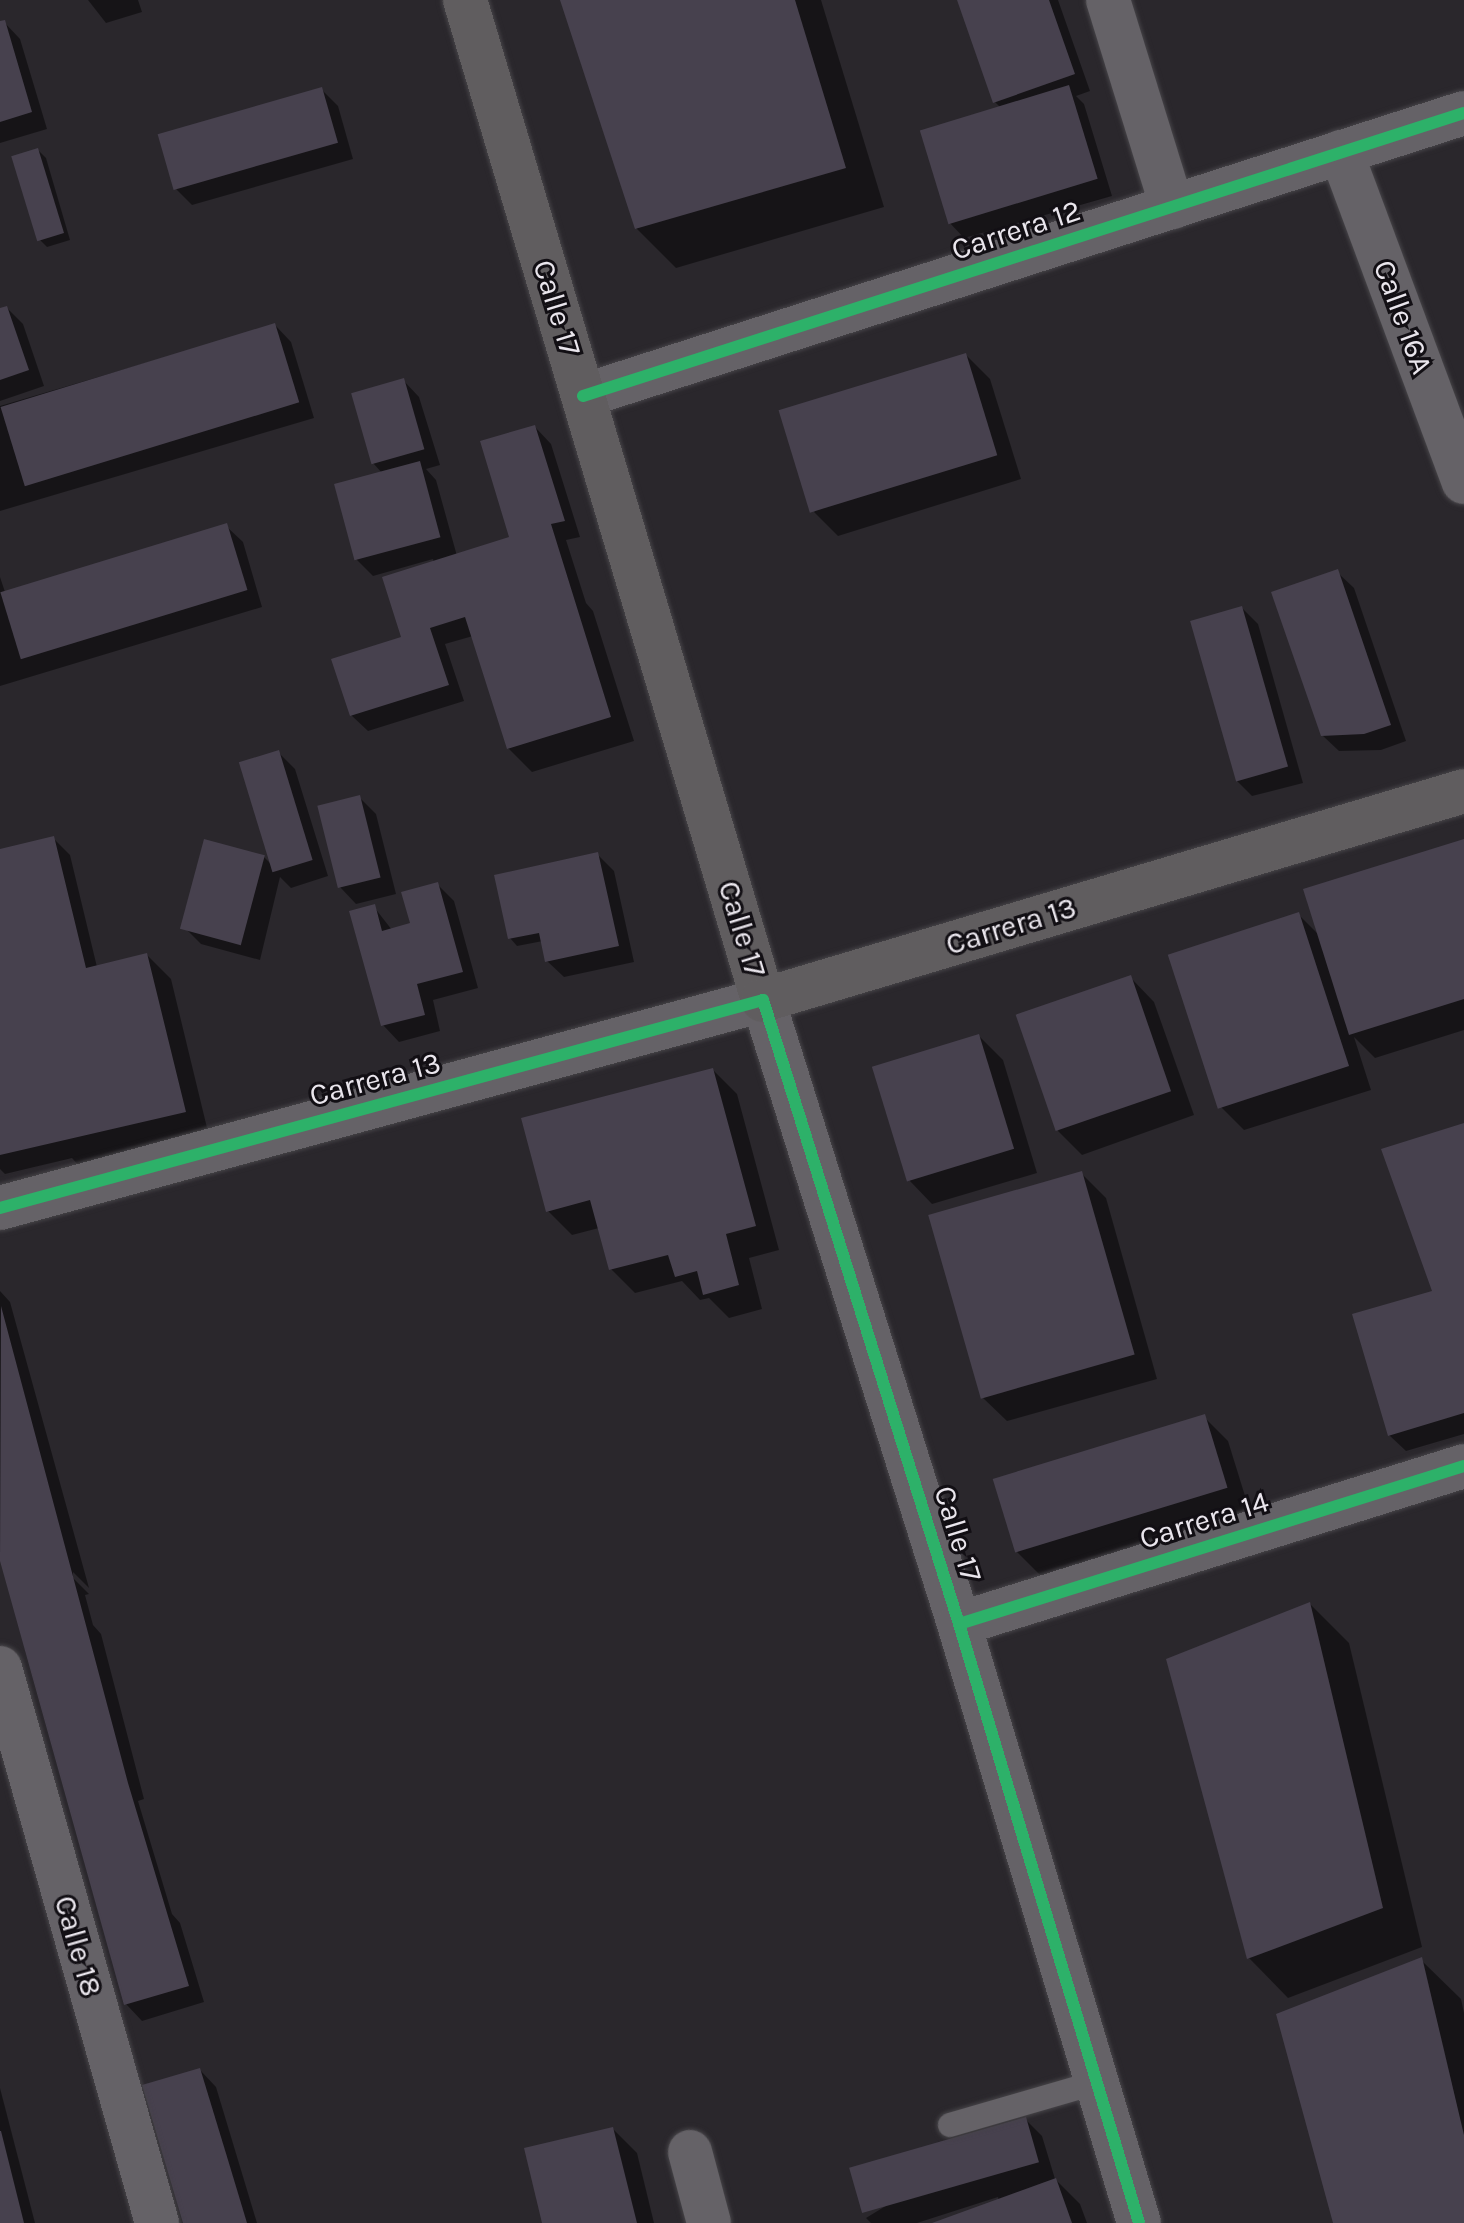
<!DOCTYPE html>
<style>
body{margin:0}
#map{position:relative;width:1464px;height:2223px;overflow:hidden;background:#2a272c;font-family:Karla,sans-serif}
div>[style]{position:absolute}
[style*='--x']{left:calc(var(--x)*1px);top:calc(var(--y)*1px);width:calc(var(--w)*1px);rotate:calc(var(--a)*1deg)}
.shadow>*{inset:0;background:#0007}
.building>*{inset:0;background:#47414e;transform-origin:0 0}
.roads{filter:drop-shadow(0 0 2px #464448) drop-shadow(0 0 2px #464448)}
.lane>*{height:24px;margin:-12px;padding:0 12px;transform-origin:12px;border-radius:12px;background:#656267}
.street>*{height:44px;margin:-22px;padding:0 22px;transform-origin:22px;border-radius:22px;background:#656267}
.secondary>*{height:44px;margin:-22px;padding:0 22px;transform-origin:22px;border-radius:22px;background:#605d5f}
.cycleway>*{height:12px;margin:-6px;padding:0 6px;transform-origin:6px;border-radius:6px;background:#2db169}
span{translate:-50% -50%;white-space:nowrap;text-align:center;line-height:1.15;-webkit-text-stroke:6px #120f14;paint-order:stroke}
.street-label{font-size:30px;color:#eae6ed}
</style>
<div id="map">
<div class="shadow">
<div style="clip-path:polygon(88px 0,138px 0,142px 12px,106px 23px)"></div>
<div style="clip-path:polygon(563px 0,821px 0,884px 207px,676px 268px,636px 228px)"></div>
<div style="clip-path:polygon(960px 0,1058px 0,1090px 91px,1076px 96px,1084px 104px,1112px 196px,964px 238px,948px 221px,1000px 107px,995px 102px)"></div>
<div style="clip-path:polygon(4px 22px,20px 39px,47px 129px,0 143px,0 23px)"></div>
<div style="clip-path:polygon(322px 90px,338px 106px,353px 159px,192px 205px,175px 188px)"></div>
<div style="clip-path:polygon(38px 150px,46px 158px,70px 240px,47px 247px,39px 239px)"></div>
<div style="clip-path:polygon(7px 308px,23px 324px,44px 386px,0 401px,0 310px)"></div>
<div style="clip-path:polygon(275px 325px,291px 342px,314px 418px,0 511px,0 406px)"></div>
<div style="clip-path:polygon(966px 355px,990px 379px,1021px 479px,838px 536px,814px 512px)"></div>
<div style="clip-path:polygon(403px 380px,419px 397px,440px 465px,426px 469px,436px 480px,457px 556px,512px 538px,535px 427px,551px 444px,580px 537px,566px 540px,586px 603px,593px 611px,634px 741px,532px 772px,508px 748px,473px 636px,445px 644px,464px 701px,368px 731px,351px 715px,403px 638px,434px 563px,433px 559px,373px 576px,356px 559px,382px 473px,373px 463px)"></div>
<div style="clip-path:polygon(226px 526px,243px 542px,262px 607px,0 686px,0 577px,5px 592px)"></div>
<div style="clip-path:polygon(1337px 572px,1354px 588px,1406px 741px,1381px 750px,1339px 751px,1322px 735px)"></div>
<div style="clip-path:polygon(1242px 608px,1258px 624px,1303px 783px,1252px 796px,1236px 780px)"></div>
<div style="clip-path:polygon(278px 752px,295px 769px,328px 876px,291px 888px,280px 877px,260px 960px,201px 944px,185px 928px,264px 857px,273px 866px)"></div>
<div style="clip-path:polygon(359px 797px,376px 814px,396px 894px,356px 904px,340px 887px)"></div>
<div style="clip-path:polygon(53px 838px,70px 855px,97px 967px,147px 955px,171px 979px,209px 1136px,79px 1166px,72px 1158px,5px 1174px,0 1169px,0 851px)"></div>
<div style="clip-path:polygon(1464px 841px,1464px 1030px,1375px 1058px,1354px 1037px,1371px 1090px,1244px 1130px,1220px 1106px,1298px 914px,1320px 936px)"></div>
<div style="clip-path:polygon(597px 854px,614px 871px,634px 962px,564px 977px,547px 961px,543px 941px,517px 946px,510px 938px)"></div>
<div style="clip-path:polygon(437px 884px,454px 901px,478px 988px,433px 1000px,440px 1031px,399px 1042px,383px 1025px,374px 907px,392px 930px,412px 924px)"></div>
<div style="clip-path:polygon(1130px 977px,1154px 1002px,1194px 1115px,1082px 1155px,1058px 1131px)"></div>
<div style="clip-path:polygon(979px 1036px,1003px 1060px,1037px 1173px,932px 1204px,908px 1179px)"></div>
<div style="clip-path:polygon(713px 1070px,737px 1094px,779px 1250px,749px 1258px,762px 1309px,729px 1318px,709px 1298px,700px 1300px,682px 1281px,635px 1293px,611px 1269px,599px 1228px,572px 1235px,548px 1211px)"></div>
<div style="clip-path:polygon(1464px 1125px,1464px 1434px,1406px 1451px,1389px 1435px,1435px 1293px)"></div>
<div style="clip-path:polygon(1082px 1174px,1106px 1198px,1157px 1379px,1007px 1421px,982px 1397px)"></div>
<div style="clip-path:polygon(0 1291px,10px 1302px,89px 1588px,73px 1572px,73px 1578px,89px 1594px,85px 1595px,93px 1625px,101px 1634px,144px 1799px,138px 1801px,172px 1914px,180px 1923px,204px 2002px,142px 2021px,126px 2004px,0 1553px)"></div>
<div style="clip-path:polygon(1204px 1417px,1228px 1441px,1250px 1512px,1041px 1576px,1017px 1552px)"></div>
<div style="clip-path:polygon(1310px 1604px,1349px 1643px,1422px 1947px,1288px 1998px,1249px 1958px)"></div>
<div style="clip-path:polygon(1421px 1960px,1461px 1999px,1464px 2013px,1464px 2223px,1335px 2223px)"></div>
<div style="clip-path:polygon(200px 2070px,216px 2087px,257px 2223px,185px 2223px)"></div>
<div style="clip-path:polygon(0 2088px,35px 2223px,0 2223px)"></div>
<div style="clip-path:polygon(1026px 2120px,1042px 2136px,1055px 2179px,1080px 2204px,1087px 2223px,936px 2223px,999px 2201px,998px 2197px,917px 2223px,871px 2223px,866px 2218px)"></div>
<div style="clip-path:polygon(613px 2129px,637px 2153px,654px 2223px,544px 2223px)"></div>
</div>
<div class="building">
<div style="clip-path:polygon(560px 0,795px 0,846px 168px,635px 229px)"></div>
<div style="clip-path:polygon(957px 0,1049px 0,1075px 74px,993px 103px)"></div>
<div style="clip-path:polygon(5px 20px,32px 112px,0 122px,0 21px)"></div>
<div style="left:1069px;top:85px;width:98px;height:156px;rotate:73deg"></div>
<div style="left:322px;top:87px;width:58px;height:171px;rotate:74deg"></div>
<div style="left:38px;top:148px;width:89px;height:28px;rotate:73deg"></div>
<div style="clip-path:polygon(7px 306px,29px 370px,0 380px,0 308px)"></div>
<div style="left:275px;top:323px;width:83px;height:287px;rotate:73deg"></div>
<div style="left:966px;top:353px;width:107px;height:196px;rotate:73deg"></div>
<div style="left:404px;top:378px;width:74px;height:55px;rotate:74deg"></div>
<div style="clip-path:polygon(535px 425px,565px 521px,551px 524px,611px 717px,507px 749px,465px 617px,430px 628px,449px 685px,350px 716px,331px 659px,401px 637px,382px 577px,509px 537px,480px 441px)"></div>
<div style="left:420px;top:461px;width:79px;height:89px;rotate:75deg"></div>
<div style="left:227px;top:523px;width:70px;height:237px;rotate:73deg"></div>
<div style="clip-path:polygon(1338px 569px,1391px 725px,1364px 734px,1321px 736px,1271px 592px)"></div>
<div style="left:1242px;top:606px;width:167px;height:54px;rotate:74deg"></div>
<div style="left:279px;top:750px;width:115px;height:42px;rotate:73deg"></div>
<div style="left:360px;top:795px;width:85px;height:44px;rotate:76deg"></div>
<div style="clip-path:polygon(54px 836px,86px 968px,147px 953px,186px 1112px,0 1155px,0 849px)"></div>
<div style="left:204px;top:839px;width:63px;height:93px;rotate:15deg"></div>
<div style="clip-path:polygon(1464px 839px,1464px 999px,1349px 1035px,1303px 889px)"></div>
<div style="clip-path:polygon(598px 852px,619px 946px,545px 962px,539px 933px,508px 939px,494px 875px)"></div>
<div style="clip-path:polygon(438px 882px,463px 972px,417px 984px,425px 1015px,381px 1026px,349px 911px,375px 904px,382px 931px,410px 923px,401px 892px)"></div>
<div style="left:1299px;top:912px;width:162px;height:138px;rotate:72deg"></div>
<div style="left:1131px;top:975px;width:123px;height:122px;rotate:71deg"></div>
<div style="left:979px;top:1034px;width:120px;height:112px;rotate:73deg"></div>
<div style="clip-path:polygon(713px 1068px,756px 1226px,726px 1234px,739px 1285px,703px 1295px,697px 1271px,675px 1277px,668px 1255px,609px 1270px,590px 1200px,546px 1212px,521px 1118px)"></div>
<div style="clip-path:polygon(1464px 1123px,1464px 1413px,1388px 1436px,1352px 1314px,1432px 1291px,1381px 1149px)"></div>
<div style="left:1082px;top:1171px;width:191px;height:160px;rotate:74deg"></div>
<div style="clip-path:polygon(1px 1306px,128px 1783px,189px 1986px,124px 2005px,0 1561px)"></div>
<div style="left:1205px;top:1414px;width:77px;height:222px;rotate:73deg"></div>
<div style="clip-path:polygon(1310px 1602px,1383px 1908px,1247px 1959px,1166px 1659px)"></div>
<div style="clip-path:polygon(1422px 1957px,1464px 2135px,1464px 2223px,1333px 2223px,1276px 2014px)"></div>
<div style="clip-path:polygon(200px 2068px,228px 2160px,247px 2223px,183px 2223px,142px 2085px)"></div>
<div style="left:1026px;top:2117px;width:47px;height:184px;rotate:74deg"></div>
<div style="clip-path:polygon(613px 2127px,637px 2223px,542px 2223px,524px 2148px)"></div>
<div style="clip-path:polygon(0 2131px,1px 2131px,24px 2223px,0 2223px)"></div>
<div style="clip-path:polygon(1056px 2178px,1072px 2223px,932px 2223px)"></div>
</div>
<div class="roads">
<div class="lane">
<div style="--x:950;--y:2125;--w:151;--a:-16.2"></div>
</div>
<div class="street">
<div style="--x:1108;--y:0;--w:217;--a:72.8"></div>
<div style="--x:1341;--y:152;--w:352;--a:69.6"></div>
<div style="--x:583;--y:396;--w:925;--a:-17.81"></div>
<div style="--x:0;--y:1208;--w:791;--a:-15.25"></div>
<div style="--x:763;--y:1000;--w:654;--a:72.56"></div>
<div style="--x:959;--y:1624;--w:625;--a:73.27"></div>
<div style="--x:959;--y:1624;--w:529;--a:-17.37"></div>
<div style="--x:0;--y:1668;--w:577;--a:74.2"></div>
<div style="--x:690;--y:2152;--w:73;--a:75"></div>
</div>
<div class="secondary">
<div style="--x:465;--y:0;--w:1043;--a:73.41"></div>
<div style="--x:763;--y:1000;--w:731;--a:-16.6"></div>
</div>
</div>
<div class="cycleway">
<div style="--x:583;--y:396;--w:925;--a:-17.81"></div>
<div style="--x:0;--y:1208;--w:791;--a:-15.25"></div>
<div style="--x:763;--y:1000;--w:654;--a:72.56"></div>
<div style="--x:959;--y:1624;--w:625;--a:73.27"></div>
<div style="--x:959;--y:1624;--w:529;--a:-17.37"></div>
</div>
<div class="street-label">
<span style="left:1016px;top:230px;rotate:-18deg">Carrera 12</span>
<span style="left:557px;top:308px;rotate:73deg">Calle 17</span>
<span style="left:1403px;top:317px;rotate:70deg">Calle 16A</span>
<span style="left:1011px;top:926px;rotate:-17deg">Carrera 13</span>
<span style="left:742px;top:929px;rotate:73deg">Calle 17</span>
<span style="left:375px;top:1079px;rotate:-15deg">Carrera 13</span>
<span style="left:1204px;top:1520px;rotate:-17deg">Carrera 14</span>
<span style="left:958px;top:1534px;rotate:73deg">Calle 17</span>
<span style="left:78px;top:1946px;rotate:74deg">Calle 18</span>
</div>
</div>
